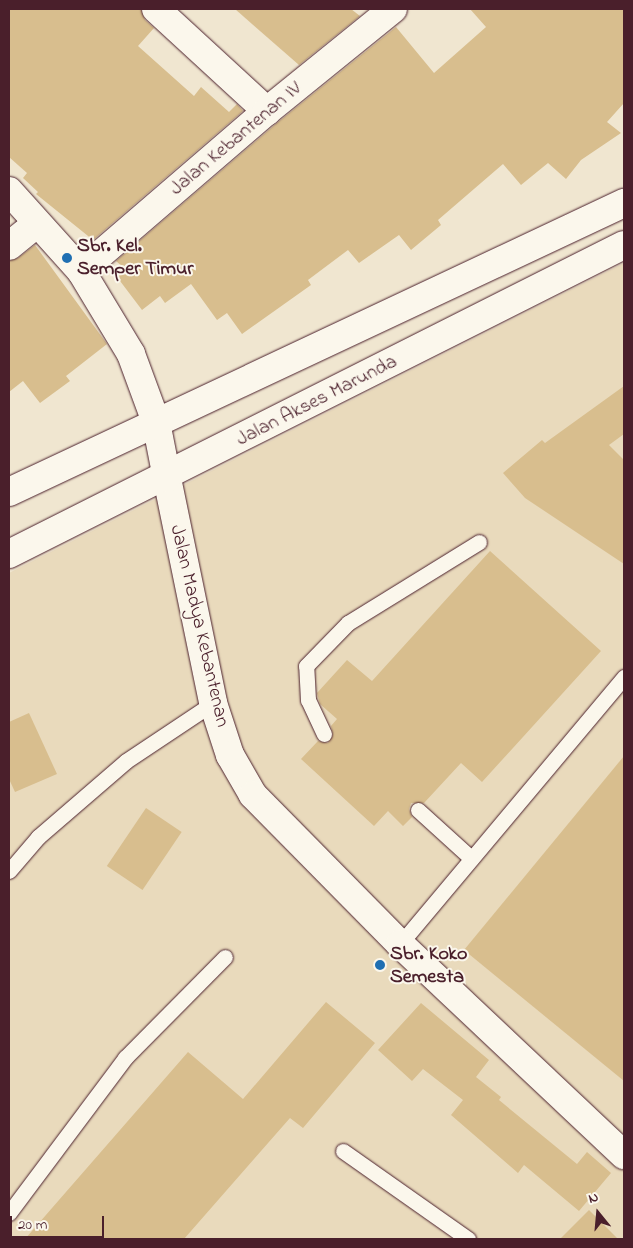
<!DOCTYPE html>
<style>
body{margin:0}
#map{position:relative;width:633px;height:1248px;overflow:hidden;background:#f0e6d0;font-family:"Indie Flower",sans-serif}
div>[style]{position:absolute}
[style*='--x']{left:calc(var(--x)*1px);top:calc(var(--y)*1px);width:calc(var(--w)*1px);rotate:calc(var(--a)*1deg)}
.built>*{inset:0;background:#e9dabc}
.building>*{inset:0;background:#d8be8e;transform-origin:0 0}
.roads{filter:drop-shadow(0 0 1px #4a1f2b) drop-shadow(0 0 1px #4a1f2b)}
.service>*{height:15px;margin:-7.5px;padding:0 7.5px;transform-origin:7.5px;border-radius:7.5px;background:#fbf7ec}
.minor>*{height:28px;margin:-14px;padding:0 14px;transform-origin:14px;border-radius:14px;background:#fbf7ec}
.tertiary>*{height:28px;margin:-14px;padding:0 14px;transform-origin:14px;border-radius:14px;background:#fbf7ec}
.primary>*{height:28px;margin:-14px;padding:0 14px;transform-origin:14px;border-radius:14px;background:#fbf7ec}
.dots>*{width:14px;height:14px;translate:-50% -50%;box-sizing:border-box;border:2px solid #fbf7ec;border-radius:50%}
span{translate:-50% -50%;white-space:nowrap;text-align:center;line-height:1.15;-webkit-text-stroke:4px #fbf7ec;paint-order:stroke}
.street-label{font-size:20px;color:#4a1f2b}
.poi-label{font-size:20px;color:#4a1f2b;font-weight:700}
.left{translate:0 -50%;text-align:left}
.frame{position:absolute;inset:0;border:10px solid #4a1f2b;pointer-events:none}
.north{position:absolute;left:573px;top:1188px;width:50px;height:50px;-webkit-text-stroke:4px #fbf7ec;paint-order:stroke;rotate:343deg;font-size:14px;font-weight:700;line-height:20px;text-align:center;color:#4a1f2b}
.north::after{content:'';display:block;margin:auto;width:18px;height:22px;background:#4a1f2b;clip-path:polygon(50% 0,100% 100%,50% 72%,0 100%)}
.scale{position:absolute;left:10px;top:1216px;width:94px;height:22px;box-sizing:border-box;border:2px solid #4a1f2b;border-top:0;padding-left:6px;font-size:15px;line-height:18px;white-space:nowrap;color:#4a1f2b;-webkit-text-stroke:4px #fbf7ec;paint-order:stroke}
</style>
<div id="map">
<div class="built">
<div style="clip-path:polygon(624px 263px,624px 1239px,9px 1239px,9px 573px)"></div>
</div>
<div class="building">
<div style="clip-path:polygon(9px 9px,141px 9px,145px 20px,154px 28px,138px 46px,194px 96px,201px 87px,229px 112px,237px 104px,243px 111px,93px 240px,36px 194px,38px 192px,23px 178px,27px 173px,9px 157px)"></div>
<div style="clip-path:polygon(235px 9px,351px 9px,360px 16px,299px 65px)"></div>
<div style="clip-path:polygon(470px 9px,624px 9px,624px 103px,607px 122px,621px 133px,581px 160px,566px 179px,548px 163px,521px 185px,503px 164px,438px 220px,441px 225px,411px 250px,399px 235px,359px 263px,348px 250px,308px 280px,311px 285px,242px 334px,227px 313px,217px 320px,191px 284px,165px 303px,160px 296px,142px 310px,117px 277px,126px 270px,116px 261px,277px 123px,396px 27px,434px 73px,486px 27px)"></div>
<div style="clip-path:polygon(35px 245px,107px 344px,66px 376px,70px 381px,40px 403px,23px 381px,9px 392px,9px 261px,18px 258px)"></div>
<div style="clip-path:polygon(624px 386px,624px 434px,609px 445px,624px 460px,624px 564px,525px 498px,503px 473px,542px 440px,545px 443px)"></div>
<div style="clip-path:polygon(490px 551px,601px 651px,482px 782px,461px 763px,424px 803px,411px 803px,409px 809px,412px 817px,403px 826px,388px 811px,374px 826px,301px 759px,318px 741px,328px 743px,333px 735px,331px 726px,337px 719px,320px 704px,317px 693px,347px 660px,372px 681px)"></div>
<div style="clip-path:polygon(29px 713px,57px 774px,15px 792px,9px 779px,9px 722px)"></div>
<div style="clip-path:polygon(624px 756px,624px 1081px,464px 950px)"></div>
<div style="left:146px;top:808px;width:43px;height:70px;rotate:34deg"></div>
<div style="clip-path:polygon(326px 1002px,375px 1043px,303px 1128px,290px 1118px,184px 1239px,25px 1239px,188px 1052px,243px 1099px)"></div>
<div style="clip-path:polygon(421px 1003px,489px 1060px,476px 1077px,501px 1097px,499px 1100px,577px 1164px,587px 1152px,611px 1173px,579px 1211px,524px 1165px,518px 1173px,451px 1115px,463px 1100px,423px 1069px,412px 1081px,378px 1050px)"></div>
<div style="clip-path:polygon(589px 1210px,618px 1239px,560px 1239px)"></div>
</div>
<div class="roads">
<div class="service">
<div style="--x:324;--y:734;--w:38;--a:-115"></div>
<div style="--x:308;--y:700;--w:34;--a:-93"></div>
<div style="--x:306;--y:666;--w:60;--a:-45.7"></div>
<div style="--x:348;--y:623;--w:154;--a:-31.7"></div>
<div style="--x:418;--y:810;--w:72;--a:42.2"></div>
<div style="--x:9;--y:871;--w:45;--a:-49.5"></div>
<div style="--x:38;--y:837;--w:116;--a:-40.8"></div>
<div style="--x:126;--y:761;--w:105;--a:-33.7"></div>
<div style="--x:400;--y:944;--w:349;--a:-50"></div>
<div style="--x:343;--y:1151;--w:153;--a:35.1"></div>
<div style="--x:9;--y:1213;--w:194;--a:-53.2"></div>
<div style="--x:125;--y:1058;--w:142;--a:-45.3"></div>
</div>
<div class="minor">
<div style="--x:156;--y:9;--w:151;--a:42.6"></div>
<div style="--x:9;--y:246;--w:36;--a:-39"></div>
<div style="--x:81;--y:271;--w:245;--a:-40.7"></div>
<div style="--x:267;--y:111;--w:162;--a:-39"></div>
<div style="--x:167;--y:478;--w:230;--a:78.4"></div>
<div style="--x:213;--y:703;--w:55;--a:71.9"></div>
<div style="--x:230;--y:755;--w:46;--a:60.1"></div>
<div style="--x:253;--y:795;--w:209;--a:45.4"></div>
<div style="--x:400;--y:944;--w:308;--a:43.3"></div>
</div>
<div class="tertiary">
<div style="--x:9;--y:191;--w:108;--a:48"></div>
<div style="--x:81;--y:271;--w:97;--a:58.9"></div>
<div style="--x:131;--y:354;--w:72;--a:69.8"></div>
<div style="--x:156;--y:422;--w:57;--a:78.9"></div>
</div>
<div class="primary">
<div style="--x:9;--y:492;--w:680;--a:-25.17"></div>
<div style="--x:9;--y:554;--w:688;--a:-26.68"></div>
</div>
</div>
<div class="dots">
<div style="left:67px;top:258px;background:#1f6fb2"></div>
<div style="left:380px;top:965px;background:#1f6fb2"></div>
</div>
<div class="street-label">
<span style="left:236px;top:139px;rotate:-40deg">Jalan Kebantenan IV</span>
<span style="left:317px;top:401px;rotate:-27deg">Jalan Akses Marunda</span>
<span style="left:199px;top:626px;rotate:77deg">Jalan Madya Kebantenan</span>
</div>
<div class="poi-label">
<span class="left" style="left:77px;top:258px">Sbr. Kel.<br>Semper Timur</span>
<span class="left" style="left:390px;top:966px">Sbr. Koko<br>Semesta</span>
</div>
<div class="frame"></div>
<div class="north">N</div>
<div class="scale">20 m</div>
</div>
